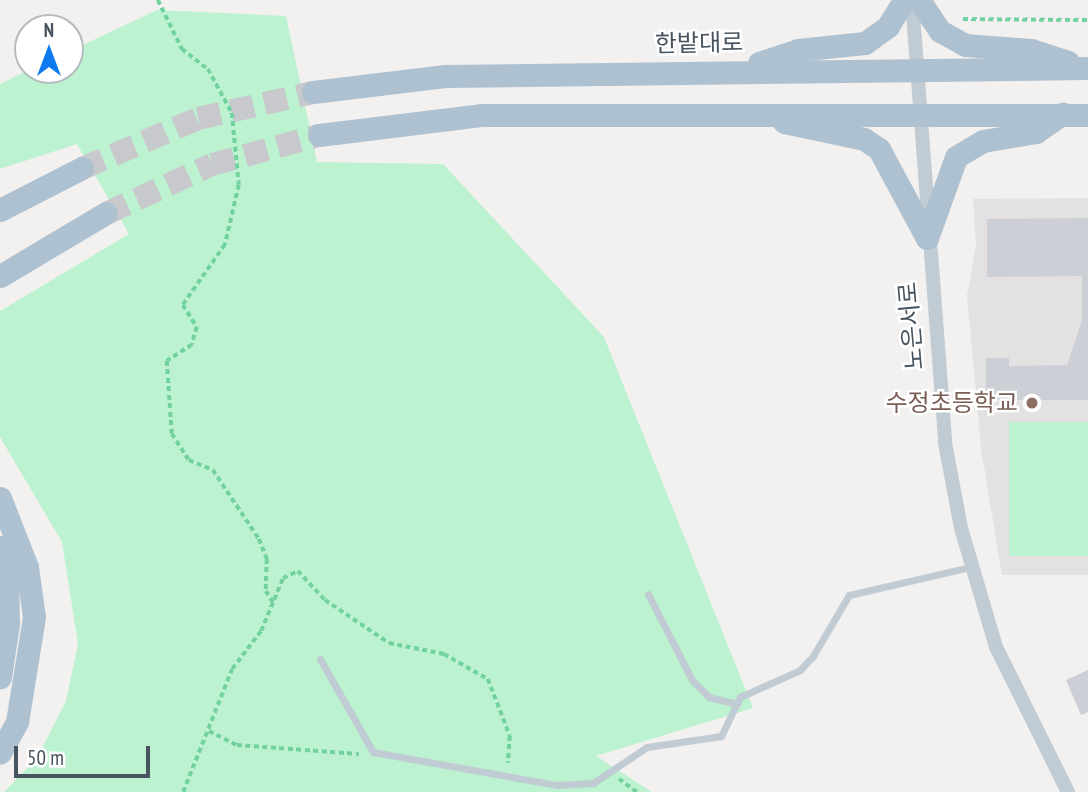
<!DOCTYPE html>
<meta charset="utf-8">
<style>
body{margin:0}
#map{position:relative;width:1088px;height:792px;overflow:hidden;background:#f3f0f0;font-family:"PT Sans Narrow","Noto Sans KR",sans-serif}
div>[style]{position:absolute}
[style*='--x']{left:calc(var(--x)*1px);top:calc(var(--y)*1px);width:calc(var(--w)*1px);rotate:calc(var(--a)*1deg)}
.education>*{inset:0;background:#e4e1e2}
.green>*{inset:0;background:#bcf2cf;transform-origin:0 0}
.building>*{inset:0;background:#cccfd5}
.primary-tunnel>*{height:23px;margin-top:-11.5px;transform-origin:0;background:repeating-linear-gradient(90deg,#c8c9cc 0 23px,transparent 0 34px)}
.path>*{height:3.5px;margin-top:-1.75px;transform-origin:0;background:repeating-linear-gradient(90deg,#72d29f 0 5px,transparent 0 8.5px)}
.service>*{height:7px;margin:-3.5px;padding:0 3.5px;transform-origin:3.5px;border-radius:3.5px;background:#c0cbd3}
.minor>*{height:14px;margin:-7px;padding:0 7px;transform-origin:7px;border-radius:7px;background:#c0cbd3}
.primary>*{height:23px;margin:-11.5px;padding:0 11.5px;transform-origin:11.5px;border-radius:11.5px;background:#aec1d0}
.dots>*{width:19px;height:19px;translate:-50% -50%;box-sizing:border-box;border:4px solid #fff;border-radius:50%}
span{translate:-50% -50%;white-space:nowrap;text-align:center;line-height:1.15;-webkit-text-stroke:5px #fff;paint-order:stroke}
.street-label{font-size:24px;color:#47545f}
.education-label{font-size:24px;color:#785e54}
.right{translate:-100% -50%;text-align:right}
.north{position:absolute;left:14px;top:14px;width:70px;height:70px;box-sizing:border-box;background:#fff;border:2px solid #b5bbbf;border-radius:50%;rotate:0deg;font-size:19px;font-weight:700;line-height:28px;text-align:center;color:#47545f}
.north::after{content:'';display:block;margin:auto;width:24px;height:32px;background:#0f79ee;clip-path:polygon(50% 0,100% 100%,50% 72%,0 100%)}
.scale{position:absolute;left:14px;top:746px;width:136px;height:32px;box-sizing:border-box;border:4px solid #47545f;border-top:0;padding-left:9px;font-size:21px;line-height:24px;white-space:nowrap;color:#47545f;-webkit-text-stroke:5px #fff;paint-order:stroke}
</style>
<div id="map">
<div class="education">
<div style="clip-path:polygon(1088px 198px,1088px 575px,1002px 575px,981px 448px,967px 296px,976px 244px,973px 199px)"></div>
</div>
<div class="green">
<div style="clip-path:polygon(157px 10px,286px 16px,317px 162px,443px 164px,604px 337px,753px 708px,596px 756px,652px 792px,4px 792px,37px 758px,66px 701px,78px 644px,62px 542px,0 437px,0 311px,129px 234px,77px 144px,0 169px,0 84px,29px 70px,70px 70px,70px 51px)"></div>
<div style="left:1009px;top:422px;width:79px;height:134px"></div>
</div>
<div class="building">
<div style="clip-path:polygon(1088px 218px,1088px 400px,986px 400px,986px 358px,1009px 358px,1009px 366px,1067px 365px,1082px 320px,1082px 276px,987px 277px,987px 219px)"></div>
<div style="clip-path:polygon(1088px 670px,1088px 712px,1081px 715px,1066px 680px)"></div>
</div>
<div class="primary-tunnel">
<div style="--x:82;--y:168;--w:126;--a:-23.3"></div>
<div style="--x:198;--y:118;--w:118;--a:-12.7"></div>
<div style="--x:106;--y:213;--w:117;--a:-24.8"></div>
<div style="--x:212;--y:164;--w:111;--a:-15.2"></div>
</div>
<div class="path">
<div style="--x:158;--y:0;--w:55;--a:63.9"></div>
<div style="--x:182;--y:49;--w:33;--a:38"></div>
<div style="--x:208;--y:69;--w:50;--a:61.4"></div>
<div style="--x:232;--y:113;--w:72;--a:84.4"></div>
<div style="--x:239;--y:185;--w:62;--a:103.1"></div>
<div style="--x:225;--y:245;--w:73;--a:125"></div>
<div style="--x:183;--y:305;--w:26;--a:58"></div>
<div style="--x:197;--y:327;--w:19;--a:106"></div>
<div style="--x:192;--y:345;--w:30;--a:147"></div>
<div style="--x:167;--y:361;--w:73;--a:86.1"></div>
<div style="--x:172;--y:434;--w:31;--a:57"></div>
<div style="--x:189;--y:460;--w:26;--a:23"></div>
<div style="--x:213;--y:470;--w:83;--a:56.3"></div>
<div style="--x:259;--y:539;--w:22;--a:68"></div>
<div style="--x:267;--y:559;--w:32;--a:92"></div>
<div style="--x:266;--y:591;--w:15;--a:58"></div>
<div style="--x:963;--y:19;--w:125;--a:0.5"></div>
<div style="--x:209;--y:731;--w:31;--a:27"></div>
<div style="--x:237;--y:745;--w:122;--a:4.2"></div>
<div style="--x:619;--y:779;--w:22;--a:36"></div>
<div style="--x:183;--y:792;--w:132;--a:-68.3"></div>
<div style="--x:232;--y:669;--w:48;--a:-52.7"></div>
<div style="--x:261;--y:631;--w:57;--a:-67.5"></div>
<div style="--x:283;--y:578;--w:17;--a:-25"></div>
<div style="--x:298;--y:571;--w:40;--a:47"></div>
<div style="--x:325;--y:600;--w:77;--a:33.9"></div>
<div style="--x:389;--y:643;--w:56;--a:11.3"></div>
<div style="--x:444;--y:654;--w:51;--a:29.6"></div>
<div style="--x:488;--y:679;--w:61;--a:68.9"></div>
<div style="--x:510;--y:736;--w:27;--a:94"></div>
</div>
<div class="service">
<div style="--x:648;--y:594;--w:97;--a:62.9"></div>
<div style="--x:692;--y:680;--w:24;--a:45"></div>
<div style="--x:709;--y:697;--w:29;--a:14"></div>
<div style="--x:320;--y:659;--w:107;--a:60.3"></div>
<div style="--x:373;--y:752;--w:187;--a:10.2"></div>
<div style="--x:557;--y:785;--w:36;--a:-3"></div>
<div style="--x:593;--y:783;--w:65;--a:-33.7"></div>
<div style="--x:647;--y:747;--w:75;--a:-8.5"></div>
<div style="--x:721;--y:736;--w:43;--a:-64"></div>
<div style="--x:740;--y:697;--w:66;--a:-24.2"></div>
<div style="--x:800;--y:670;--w:19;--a:-47"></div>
<div style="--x:813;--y:656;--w:71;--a:-59.5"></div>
<div style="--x:849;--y:595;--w:124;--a:-13"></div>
</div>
<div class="minor">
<div style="--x:912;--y:0;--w:444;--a:85.7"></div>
<div style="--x:945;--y:443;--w:86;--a:79.3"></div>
<div style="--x:961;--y:528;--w:124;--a:73.6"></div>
<div style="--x:996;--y:647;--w:162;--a:63.6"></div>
</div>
<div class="primary">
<div style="--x:919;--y:0;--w:37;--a:56"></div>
<div style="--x:940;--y:31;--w:29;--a:29"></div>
<div style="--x:965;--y:45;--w:66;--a:4.3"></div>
<div style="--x:1031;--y:50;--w:39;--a:18"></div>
<div style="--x:759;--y:63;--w:41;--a:-18.4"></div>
<div style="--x:798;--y:50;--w:67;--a:-6"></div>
<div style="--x:865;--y:43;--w:29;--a:-36"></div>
<div style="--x:888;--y:26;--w:31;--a:-58"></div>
<div style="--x:313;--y:92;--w:133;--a:-6.9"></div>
<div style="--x:445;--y:76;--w:643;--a:-0.71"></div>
<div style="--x:784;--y:122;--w:82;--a:12"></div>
<div style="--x:864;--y:139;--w:18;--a:34"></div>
<div style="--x:879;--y:149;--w:101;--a:61.7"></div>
<div style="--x:319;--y:135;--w:163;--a:-7"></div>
<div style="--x:481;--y:115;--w:607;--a:0"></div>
<div style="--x:0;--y:210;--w:92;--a:-27.1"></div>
<div style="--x:927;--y:238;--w:86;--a:-70.3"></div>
<div style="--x:956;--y:157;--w:31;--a:-31"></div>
<div style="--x:983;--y:141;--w:54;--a:-9.6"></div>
<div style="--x:1036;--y:132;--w:32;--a:-35"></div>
<div style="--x:0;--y:276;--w:123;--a:-30.7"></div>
<div style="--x:0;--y:498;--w:74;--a:68.6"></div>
<div style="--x:27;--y:567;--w:50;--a:82"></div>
<div style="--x:34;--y:617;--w:106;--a:99.2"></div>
<div style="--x:17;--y:722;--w:35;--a:119"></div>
<div style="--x:0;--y:547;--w:23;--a:72"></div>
<div style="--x:7;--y:569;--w:55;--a:89"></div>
<div style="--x:8;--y:624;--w:54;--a:98.6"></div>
</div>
<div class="dots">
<div style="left:1032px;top:403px;background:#8d6e63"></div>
</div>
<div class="street-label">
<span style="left:699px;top:43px;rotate:-1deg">한밭대로</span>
<span style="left:911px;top:326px;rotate:-95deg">노은서로</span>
</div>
<div class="education-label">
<span class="right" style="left:1018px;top:403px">수정초등학교</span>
</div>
<div class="north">N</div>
<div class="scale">50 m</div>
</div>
